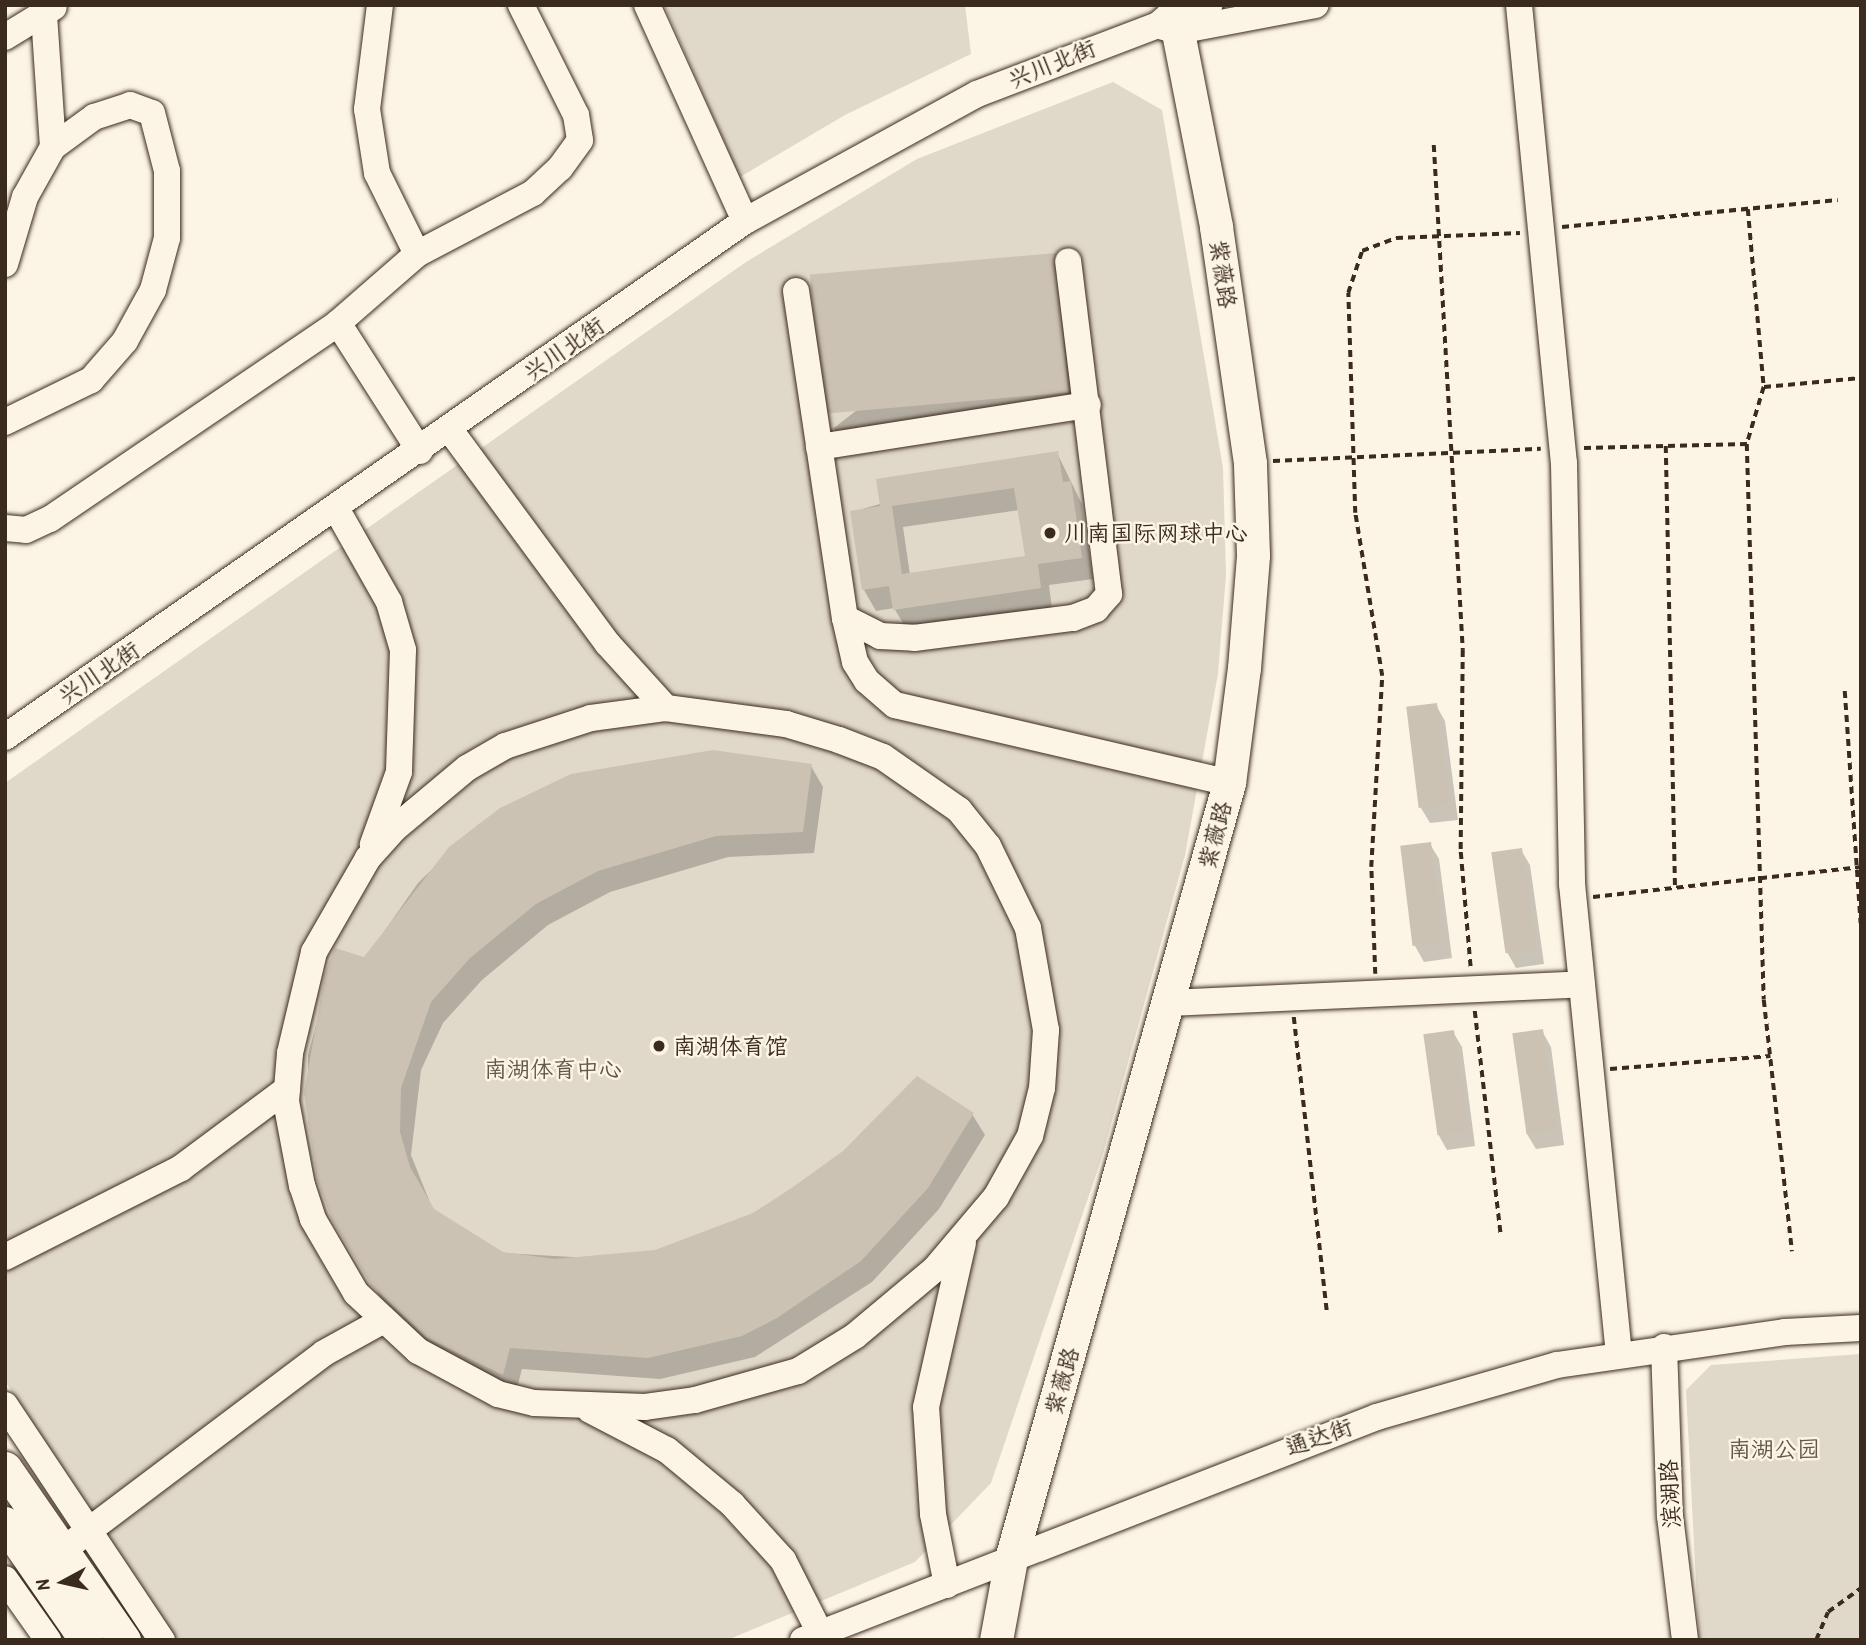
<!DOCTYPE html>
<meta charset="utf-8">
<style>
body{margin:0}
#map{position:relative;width:1866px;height:1645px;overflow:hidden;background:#fcf5e5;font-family:"Patrick Hand","LXGW WenKai TC",sans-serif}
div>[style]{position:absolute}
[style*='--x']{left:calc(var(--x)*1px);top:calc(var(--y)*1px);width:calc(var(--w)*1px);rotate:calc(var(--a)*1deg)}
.green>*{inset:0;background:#e0d8c8}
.shadow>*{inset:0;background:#0003}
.building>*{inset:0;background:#ccc2b3;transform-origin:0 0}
.path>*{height:3.5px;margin-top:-1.75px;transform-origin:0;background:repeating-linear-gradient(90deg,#3b2a1e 0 7px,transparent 0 12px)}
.roads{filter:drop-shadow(0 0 2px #3b2a1e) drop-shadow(0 0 2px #3b2a1e)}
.minor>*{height:26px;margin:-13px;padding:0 13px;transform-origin:13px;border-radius:13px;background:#fcf5e5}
.major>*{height:33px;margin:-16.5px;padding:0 16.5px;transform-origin:16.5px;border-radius:16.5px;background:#fcf5e5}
.dots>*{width:19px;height:19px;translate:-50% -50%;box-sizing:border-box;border:4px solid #fcf5e5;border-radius:50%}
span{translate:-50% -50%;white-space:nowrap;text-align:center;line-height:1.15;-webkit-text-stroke:5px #fcf5e5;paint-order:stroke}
.street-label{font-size:23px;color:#3b2a1e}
.poi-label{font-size:23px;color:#3b2a1e}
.left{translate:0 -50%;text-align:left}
.park-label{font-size:23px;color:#645648}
.frame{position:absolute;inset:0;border:7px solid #3b2a1e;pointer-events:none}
.north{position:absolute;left:28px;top:1547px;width:70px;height:70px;-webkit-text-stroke:5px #fcf5e5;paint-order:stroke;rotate:262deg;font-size:19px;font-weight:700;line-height:28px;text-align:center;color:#3b2a1e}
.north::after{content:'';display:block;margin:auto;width:24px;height:32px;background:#3b2a1e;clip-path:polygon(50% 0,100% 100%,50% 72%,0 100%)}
</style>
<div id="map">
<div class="green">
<div style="clip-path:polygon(664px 5px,965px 5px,971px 54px,845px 115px,740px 177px)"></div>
<div style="clip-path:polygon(1113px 82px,1162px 110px,1223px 468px,1226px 575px,1218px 674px,1185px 855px,1102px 1157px,991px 1483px,915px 1562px,727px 1640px,175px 1640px,5px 1381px,5px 783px,746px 262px,917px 159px)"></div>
<div style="clip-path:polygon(1861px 1354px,1861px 1640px,1699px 1640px,1686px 1390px,1711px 1365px)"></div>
</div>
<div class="shadow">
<div style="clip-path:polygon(1055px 255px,1079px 413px,846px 449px,834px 428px)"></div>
<div style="clip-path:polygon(evenodd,1057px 453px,1082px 504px,1093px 579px,1049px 585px,1052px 609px,907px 630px,894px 608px,876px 611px,864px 590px,852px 512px,1057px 453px,1019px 510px,1027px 557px,910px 575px,903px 527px,1019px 510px)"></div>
<div style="clip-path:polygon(1436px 705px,1445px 721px,1458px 820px,1430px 823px,1421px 808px)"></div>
<div style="clip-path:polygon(713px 752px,811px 766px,823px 787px,814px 853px,728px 857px,610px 892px,548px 925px,482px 980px,443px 1023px,421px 1070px,411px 1155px,433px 1210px,503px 1253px,606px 1259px,656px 1251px,754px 1215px,972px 1114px,985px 1135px,939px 1209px,872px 1282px,755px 1357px,660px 1379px,522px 1369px,515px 1395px,441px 1359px,385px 1306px,320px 1185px,308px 1121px,308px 1055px,336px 950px,365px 959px,418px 883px,479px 824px,571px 776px)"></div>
<div style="clip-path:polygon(1430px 844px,1439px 859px,1452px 958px,1424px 962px,1415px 946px)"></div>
<div style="clip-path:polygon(1521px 850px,1530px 865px,1544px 964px,1516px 968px,1507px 952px)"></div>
<div style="clip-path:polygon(1542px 1031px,1551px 1047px,1564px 1145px,1536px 1149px,1527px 1134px)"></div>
<div style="clip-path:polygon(1453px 1032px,1462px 1047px,1475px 1146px,1447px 1150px,1438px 1134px)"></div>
</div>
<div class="building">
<div style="left:1056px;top:253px;width:140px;height:247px;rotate:85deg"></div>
<div style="clip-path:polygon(evenodd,1058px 451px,1063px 482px,1071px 481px,1082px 558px,1038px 564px,1041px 588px,893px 610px,889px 586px,862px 590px,850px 511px,880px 506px,876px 479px,1058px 451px,1014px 488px,1025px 556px,902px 574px,892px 506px,1014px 488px)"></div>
<div style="left:1437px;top:703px;width:102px;height:31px;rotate:83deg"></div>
<div style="clip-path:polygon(713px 750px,812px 764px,803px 832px,716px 836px,598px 871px,536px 904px,470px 958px,431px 1002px,401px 1088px,400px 1132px,410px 1167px,434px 1209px,503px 1252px,555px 1259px,655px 1250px,753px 1213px,793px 1187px,843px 1151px,917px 1076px,974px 1113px,928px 1188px,861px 1261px,777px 1318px,742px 1336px,648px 1358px,510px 1348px,503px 1375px,427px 1338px,371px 1285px,332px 1220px,317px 1179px,304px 1093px,325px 973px,335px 948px,364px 957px,449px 847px,500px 808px,571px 774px)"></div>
<div style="left:1431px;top:842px;width:101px;height:31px;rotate:83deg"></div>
<div style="left:1522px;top:848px;width:102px;height:31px;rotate:82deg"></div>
<div style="left:1543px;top:1029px;width:102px;height:31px;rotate:82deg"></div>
<div style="left:1454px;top:1030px;width:102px;height:31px;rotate:82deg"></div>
</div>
<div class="path">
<div style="--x:1434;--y:145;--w:506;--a:86.71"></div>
<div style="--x:1463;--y:650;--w:202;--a:90.6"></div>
<div style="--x:1461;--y:852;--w:116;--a:85.1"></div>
<div style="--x:1748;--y:209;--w:179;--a:84.9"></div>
<div style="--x:1764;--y:387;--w:59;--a:106.6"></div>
<div style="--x:1747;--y:444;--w:556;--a:88.25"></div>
<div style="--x:1764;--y:1000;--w:253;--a:83.6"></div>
<div style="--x:1562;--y:227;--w:277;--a:-5.6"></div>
<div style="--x:1764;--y:387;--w:97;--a:-5.3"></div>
<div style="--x:1666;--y:446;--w:442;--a:88.8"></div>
<div style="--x:1584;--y:448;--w:163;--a:-1.4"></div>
<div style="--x:1273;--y:461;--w:268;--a:-2.6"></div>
<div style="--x:1845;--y:691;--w:233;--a:86.1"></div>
<div style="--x:1593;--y:897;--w:270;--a:-6.4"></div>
<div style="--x:1375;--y:974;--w:107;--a:-92.1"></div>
<div style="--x:1371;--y:867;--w:191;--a:-86.7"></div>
<div style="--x:1382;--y:676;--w:165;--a:-99.4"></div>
<div style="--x:1355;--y:513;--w:220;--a:-91.8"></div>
<div style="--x:1348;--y:293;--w:44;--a:-71.6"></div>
<div style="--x:1362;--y:251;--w:36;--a:-21"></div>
<div style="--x:1396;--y:238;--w:124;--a:-2.3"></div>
<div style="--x:1475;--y:1011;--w:226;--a:83.4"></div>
<div style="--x:1294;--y:1017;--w:297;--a:83.6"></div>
<div style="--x:1610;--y:1069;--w:161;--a:-4.6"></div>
<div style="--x:1816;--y:1640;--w:30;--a:-67"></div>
<div style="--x:1828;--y:1612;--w:41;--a:-36"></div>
</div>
<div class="roads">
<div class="minor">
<div style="--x:380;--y:5;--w:105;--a:97.1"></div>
<div style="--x:367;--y:109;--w:65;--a:81.1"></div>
<div style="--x:377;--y:173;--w:90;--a:63.7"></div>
<div style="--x:647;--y:5;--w:237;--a:65.6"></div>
<div style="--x:1519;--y:5;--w:460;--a:84.4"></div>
<div style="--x:1564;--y:463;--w:421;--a:88.9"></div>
<div style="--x:1572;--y:884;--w:473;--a:84.3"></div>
<div style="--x:44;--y:15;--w:132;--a:86.1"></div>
<div style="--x:1160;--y:26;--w:19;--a:16"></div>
<div style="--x:1178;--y:31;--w:140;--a:-10.7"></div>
<div style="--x:5;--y:37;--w:57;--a:-31.5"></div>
<div style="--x:5;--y:264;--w:70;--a:-73.4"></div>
<div style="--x:25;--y:197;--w:57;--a:-60.8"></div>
<div style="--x:53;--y:147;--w:51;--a:-36.2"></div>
<div style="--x:94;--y:117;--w:38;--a:-18"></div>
<div style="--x:130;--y:105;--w:23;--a:20"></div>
<div style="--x:152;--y:113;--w:60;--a:75.5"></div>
<div style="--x:167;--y:171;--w:67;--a:90"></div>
<div style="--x:167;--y:238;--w:54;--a:105.1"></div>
<div style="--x:153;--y:290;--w:58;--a:118.8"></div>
<div style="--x:125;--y:341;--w:52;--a:131.1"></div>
<div style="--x:91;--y:380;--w:96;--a:154"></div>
<div style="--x:796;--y:291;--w:331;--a:81.5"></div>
<div style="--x:845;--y:618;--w:45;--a:77.2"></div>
<div style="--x:855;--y:662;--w:22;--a:58"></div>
<div style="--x:867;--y:681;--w:37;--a:41"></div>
<div style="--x:895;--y:705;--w:343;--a:13.1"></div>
<div style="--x:338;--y:323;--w:152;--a:57.4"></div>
<div style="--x:450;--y:430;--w:265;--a:53.6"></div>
<div style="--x:607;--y:643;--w:88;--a:47.8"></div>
<div style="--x:666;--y:708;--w:121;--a:7.6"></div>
<div style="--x:786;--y:724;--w:55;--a:16.8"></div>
<div style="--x:839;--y:740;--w:47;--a:21.1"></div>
<div style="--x:883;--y:757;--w:93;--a:34.9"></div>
<div style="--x:959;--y:810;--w:46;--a:51.1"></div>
<div style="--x:988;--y:846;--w:91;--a:64"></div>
<div style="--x:1028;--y:928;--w:104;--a:80"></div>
<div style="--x:1046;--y:1030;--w:58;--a:93.9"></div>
<div style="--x:1042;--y:1088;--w:49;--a:104"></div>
<div style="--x:1030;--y:1136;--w:70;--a:119.1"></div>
<div style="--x:996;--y:1197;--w:94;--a:130.3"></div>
<div style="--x:935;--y:1269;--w:104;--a:140.1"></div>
<div style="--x:855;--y:1336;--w:67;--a:148.4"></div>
<div style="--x:798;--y:1371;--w:107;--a:164.3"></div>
<div style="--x:695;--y:1400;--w:50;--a:172"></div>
<div style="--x:645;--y:1407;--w:111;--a:-177.9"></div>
<div style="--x:534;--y:1403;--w:37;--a:-166"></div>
<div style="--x:498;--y:1394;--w:91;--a:-151.7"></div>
<div style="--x:418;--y:1351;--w:85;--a:-136.9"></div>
<div style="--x:356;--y:1293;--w:86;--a:-120.2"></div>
<div style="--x:313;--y:1219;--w:35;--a:-108"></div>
<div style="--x:302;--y:1186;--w:86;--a:-100.7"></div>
<div style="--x:286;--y:1101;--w:48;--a:-85.2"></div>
<div style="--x:290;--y:1053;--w:104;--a:-76.6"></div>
<div style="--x:314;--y:952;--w:108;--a:-60.1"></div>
<div style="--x:368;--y:858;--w:39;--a:-48"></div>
<div style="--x:394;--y:829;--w:95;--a:-39.9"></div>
<div style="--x:467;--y:768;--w:44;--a:-30.1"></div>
<div style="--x:505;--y:746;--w:90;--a:-18"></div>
<div style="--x:591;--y:718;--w:76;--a:-7.6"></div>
<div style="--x:819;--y:447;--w:272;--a:-8.9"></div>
<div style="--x:337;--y:510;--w:106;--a:60.5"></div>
<div style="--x:389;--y:602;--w:50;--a:73.7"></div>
<div style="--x:403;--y:650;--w:122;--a:91.9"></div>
<div style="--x:399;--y:772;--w:77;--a:109.9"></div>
<div style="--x:5;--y:528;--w:21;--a:5"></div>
<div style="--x:26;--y:530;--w:26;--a:-25"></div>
<div style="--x:50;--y:519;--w:348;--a:-34.2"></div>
<div style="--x:338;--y:323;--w:105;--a:-41.1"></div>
<div style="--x:417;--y:254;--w:131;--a:-27.7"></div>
<div style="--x:533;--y:193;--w:37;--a:-43"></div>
<div style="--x:560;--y:168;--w:34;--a:-54"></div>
<div style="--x:580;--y:140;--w:25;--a:-99"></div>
<div style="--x:576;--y:115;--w:123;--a:-116.6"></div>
<div style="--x:845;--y:618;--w:39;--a:27"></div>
<div style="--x:880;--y:636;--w:34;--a:3"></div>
<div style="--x:914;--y:638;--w:160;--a:-7.2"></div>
<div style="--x:1073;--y:618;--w:25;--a:-21"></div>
<div style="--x:1096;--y:609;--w:20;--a:-49"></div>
<div style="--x:1109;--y:594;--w:335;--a:-97"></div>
<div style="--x:5;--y:737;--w:902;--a:-34.89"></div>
<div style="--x:745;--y:221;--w:264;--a:-28.7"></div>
<div style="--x:977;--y:94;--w:194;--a:-20.9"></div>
<div style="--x:1158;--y:25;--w:21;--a:-41"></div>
<div style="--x:1174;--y:11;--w:36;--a:-10"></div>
<div style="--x:1171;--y:1003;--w:411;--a:-2.6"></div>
<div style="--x:5;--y:1257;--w:197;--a:-26.8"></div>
<div style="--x:181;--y:1168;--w:132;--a:-36.7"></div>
<div style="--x:1664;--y:1347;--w:169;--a:88"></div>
<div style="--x:1670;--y:1516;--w:125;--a:83.1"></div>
<div style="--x:5;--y:1405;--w:283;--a:56.3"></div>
<div style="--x:590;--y:1410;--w:87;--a:27.5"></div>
<div style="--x:667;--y:1450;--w:85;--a:39.7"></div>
<div style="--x:732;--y:1504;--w:76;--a:47.7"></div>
<div style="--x:783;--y:1560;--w:82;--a:63.1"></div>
<div style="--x:63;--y:1550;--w:327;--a:-37"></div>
<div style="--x:324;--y:1353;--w:66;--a:-28.9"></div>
<div style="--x:5;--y:1579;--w:75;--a:54.8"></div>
<div style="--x:947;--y:1585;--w:72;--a:-101.2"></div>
<div style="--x:933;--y:1514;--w:107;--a:-93.7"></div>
<div style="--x:926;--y:1407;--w:168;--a:-77.3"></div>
<div style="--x:803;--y:1640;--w:616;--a:-21.23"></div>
<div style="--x:1377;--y:1417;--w:187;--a:-16.1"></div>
<div style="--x:1557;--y:1365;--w:230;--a:-8.2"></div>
<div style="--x:1785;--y:1332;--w:76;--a:-3"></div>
</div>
<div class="major">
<div style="--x:5;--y:1468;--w:209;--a:55.3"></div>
<div style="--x:5;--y:1523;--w:142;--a:55.3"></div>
<div style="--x:996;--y:1640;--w:82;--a:-79.5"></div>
<div style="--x:1011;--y:1559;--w:806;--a:-74.31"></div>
<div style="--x:1229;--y:783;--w:116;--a:-82.6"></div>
<div style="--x:1244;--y:668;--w:113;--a:-85.4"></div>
<div style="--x:1253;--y:555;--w:92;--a:-91.9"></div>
<div style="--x:1250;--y:463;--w:239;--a:-98.2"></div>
<div style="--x:1216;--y:226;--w:219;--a:-101.1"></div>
</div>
</div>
<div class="dots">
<div style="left:1050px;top:533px;background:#3b2a1e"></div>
<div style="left:659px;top:1046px;background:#3b2a1e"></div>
</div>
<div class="street-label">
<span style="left:1052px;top:64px;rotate:-22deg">兴川北街</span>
<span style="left:1223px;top:274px;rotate:82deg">紫薇路</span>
<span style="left:564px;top:349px;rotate:-35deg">兴川北街</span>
<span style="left:99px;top:673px;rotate:-34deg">兴川北街</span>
<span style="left:1215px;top:835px;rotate:-75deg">紫薇路</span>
<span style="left:1062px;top:1381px;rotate:-74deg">紫薇路</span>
<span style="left:1319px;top:1437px;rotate:-19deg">通达街</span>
<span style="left:1670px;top:1494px;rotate:-93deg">滨湖路</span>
</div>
<div class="poi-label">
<span class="left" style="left:1064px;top:533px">川南国际网球中心</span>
<span class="left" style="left:673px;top:1046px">南湖体育馆</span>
</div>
<div class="park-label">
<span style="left:553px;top:1069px">南湖体育中心</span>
<span style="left:1774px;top:1449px">南湖公园</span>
</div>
<div class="frame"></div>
<div class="north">N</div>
</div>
